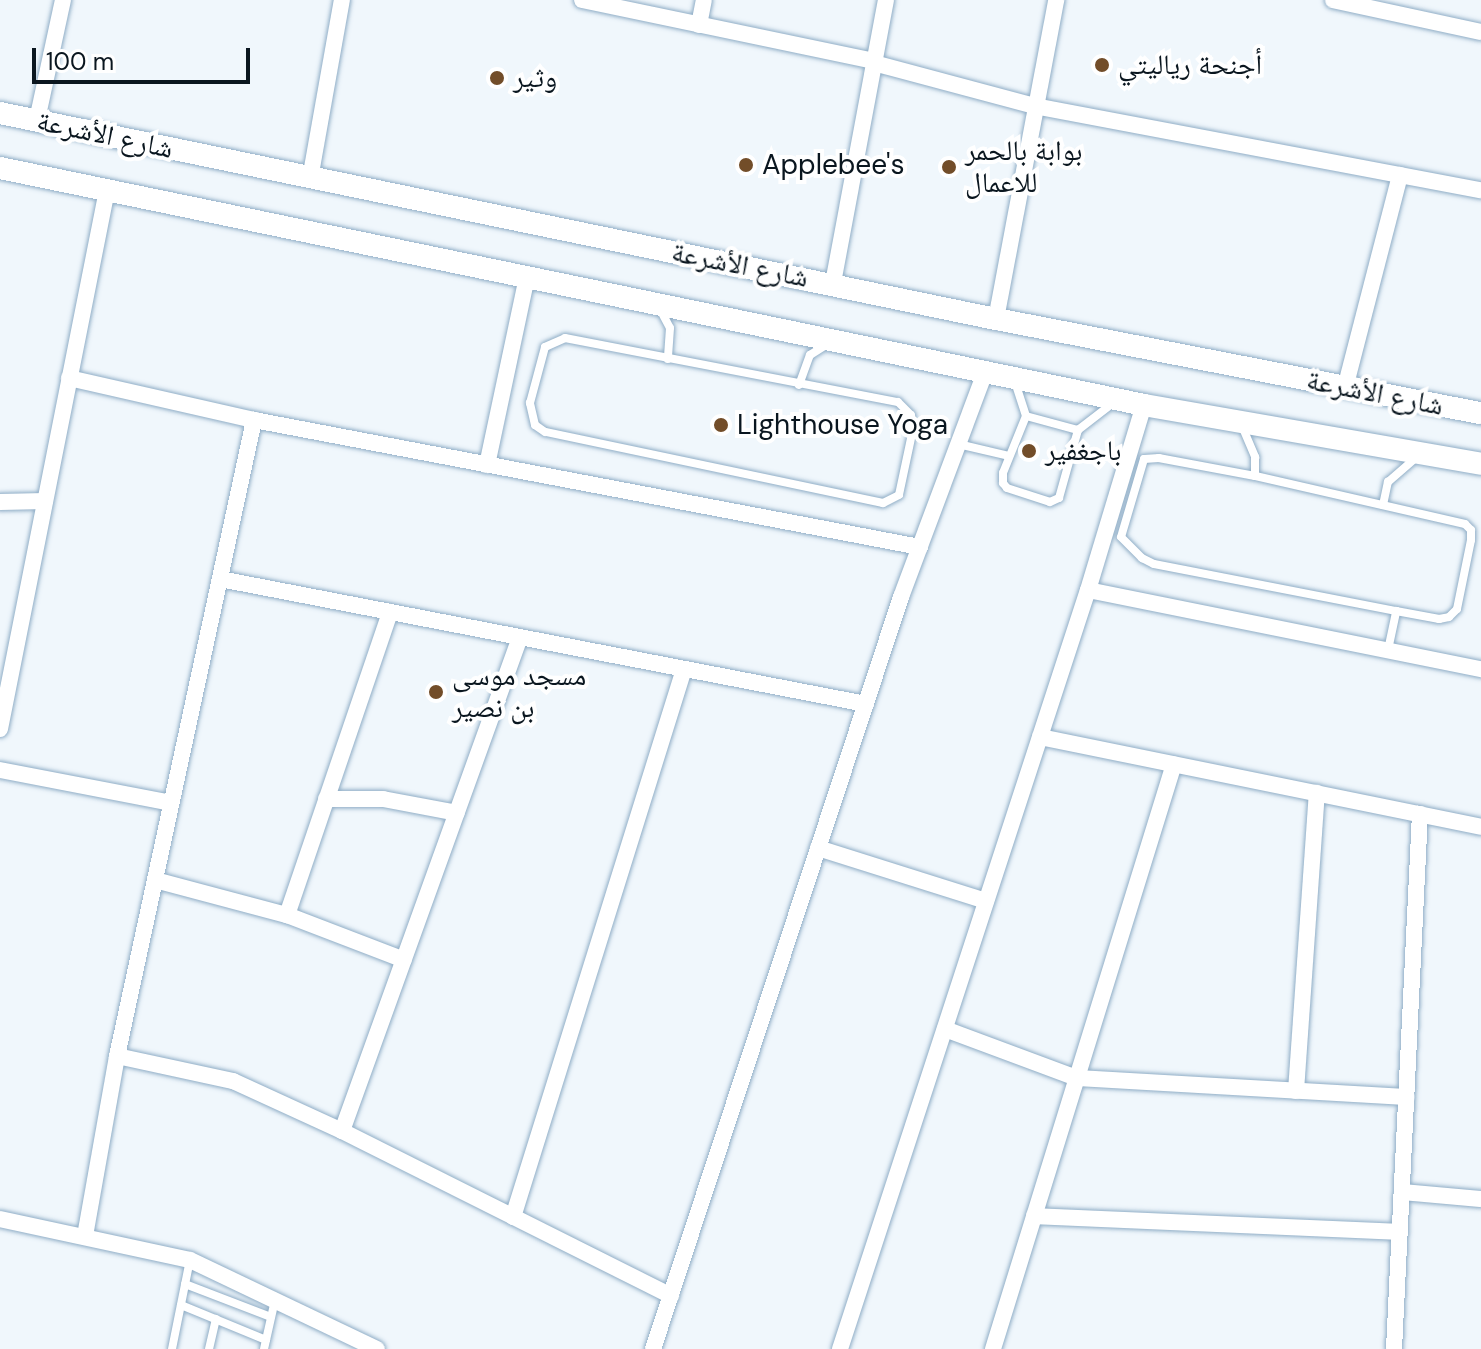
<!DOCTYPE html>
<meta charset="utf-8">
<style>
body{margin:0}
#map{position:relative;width:1481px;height:1349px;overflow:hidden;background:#f0f7fc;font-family:"DM Sans","Noto Naskh Arabic",sans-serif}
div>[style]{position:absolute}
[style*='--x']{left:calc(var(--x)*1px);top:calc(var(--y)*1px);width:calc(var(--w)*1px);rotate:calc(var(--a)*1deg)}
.roads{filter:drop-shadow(0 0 2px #8fadc6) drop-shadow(0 0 2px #8fadc6)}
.lane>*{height:8px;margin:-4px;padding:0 4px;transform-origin:4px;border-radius:4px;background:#fff}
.street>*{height:16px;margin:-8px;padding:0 8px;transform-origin:8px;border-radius:8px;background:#fff}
.secondary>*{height:22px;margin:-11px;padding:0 11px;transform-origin:11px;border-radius:11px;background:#fff}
.dots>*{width:22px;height:22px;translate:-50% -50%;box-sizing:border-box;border:4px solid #fff;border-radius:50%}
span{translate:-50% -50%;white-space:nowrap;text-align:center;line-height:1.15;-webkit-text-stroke:8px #fff;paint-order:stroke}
.poi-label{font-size:28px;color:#0a161f}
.left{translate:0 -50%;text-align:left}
.street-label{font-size:28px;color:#0a161f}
.scale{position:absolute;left:32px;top:48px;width:218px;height:36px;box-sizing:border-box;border:4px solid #0a161f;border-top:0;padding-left:10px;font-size:24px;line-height:28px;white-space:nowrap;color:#0a161f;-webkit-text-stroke:6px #fff;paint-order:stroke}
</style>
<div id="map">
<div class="roads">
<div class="lane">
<div style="--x:661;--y:311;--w:19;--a:62"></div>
<div style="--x:670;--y:328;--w:31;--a:94"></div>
<div style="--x:565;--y:338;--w:339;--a:10.9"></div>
<div style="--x:898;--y:402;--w:18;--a:45"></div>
<div style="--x:911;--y:415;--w:14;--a:82"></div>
<div style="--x:913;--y:429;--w:67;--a:102"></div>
<div style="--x:899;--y:495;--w:18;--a:153"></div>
<div style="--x:883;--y:503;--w:345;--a:-168.1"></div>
<div style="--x:545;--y:432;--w:12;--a:-145"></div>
<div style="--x:535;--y:425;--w:23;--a:-103"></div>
<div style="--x:530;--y:403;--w:58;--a:-75"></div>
<div style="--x:545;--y:347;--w:22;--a:-24"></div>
<div style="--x:1015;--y:382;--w:36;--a:72"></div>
<div style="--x:1026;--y:416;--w:54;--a:15.1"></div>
<div style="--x:1078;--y:430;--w:44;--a:-37.6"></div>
<div style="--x:799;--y:385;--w:32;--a:-70"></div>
<div style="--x:810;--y:355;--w:19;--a:-32"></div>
<div style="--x:1026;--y:416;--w:61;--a:112"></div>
<div style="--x:1003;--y:473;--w:10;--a:90"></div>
<div style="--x:1003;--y:483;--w:6;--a:51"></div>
<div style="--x:1007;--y:488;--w:45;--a:18"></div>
<div style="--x:1050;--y:502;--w:10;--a:-24"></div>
<div style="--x:1059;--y:498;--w:71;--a:-74.4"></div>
<div style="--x:1242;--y:426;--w:34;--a:67"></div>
<div style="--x:1255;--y:457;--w:19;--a:90"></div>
<div style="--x:958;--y:444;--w:52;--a:13.2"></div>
<div style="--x:1383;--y:505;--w:24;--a:-78"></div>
<div style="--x:1388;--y:482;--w:40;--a:-41"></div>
<div style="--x:1388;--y:650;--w:40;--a:-78"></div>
<div style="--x:1396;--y:611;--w:44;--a:10.5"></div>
<div style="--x:1439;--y:619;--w:10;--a:-11"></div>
<div style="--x:1449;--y:617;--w:11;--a:-45"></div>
<div style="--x:1457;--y:609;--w:70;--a:-78.5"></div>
<div style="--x:1471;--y:540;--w:10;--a:-90"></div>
<div style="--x:1471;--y:530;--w:8;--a:-135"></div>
<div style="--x:1465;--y:524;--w:215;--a:-167.1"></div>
<div style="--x:1255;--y:476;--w:98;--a:-169.4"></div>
<div style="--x:1159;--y:458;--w:15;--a:176"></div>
<div style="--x:1144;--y:459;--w:81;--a:106.4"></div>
<div style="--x:1121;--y:537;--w:30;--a:45"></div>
<div style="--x:1142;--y:558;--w:13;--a:27"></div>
<div style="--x:1154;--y:564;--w:247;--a:11"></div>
<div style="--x:185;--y:1284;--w:92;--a:21"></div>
<div style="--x:181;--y:1305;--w:92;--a:22.4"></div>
<div style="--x:172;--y:1349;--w:91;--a:-78.6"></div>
<div style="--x:209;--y:1349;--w:31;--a:-77"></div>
<div style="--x:264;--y:1349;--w:50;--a:-77.3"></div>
</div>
<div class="street">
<div style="--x:582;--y:0;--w:299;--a:11.8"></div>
<div style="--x:1333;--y:0;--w:151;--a:12.2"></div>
<div style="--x:699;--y:25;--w:25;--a:-79"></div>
<div style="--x:874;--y:63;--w:167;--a:15"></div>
<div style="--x:1035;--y:106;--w:454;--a:10.7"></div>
<div style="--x:37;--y:120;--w:123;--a:-77.8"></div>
<div style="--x:310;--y:179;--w:182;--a:-79.9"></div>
<div style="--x:833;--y:283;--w:288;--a:-79.4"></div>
<div style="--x:996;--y:319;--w:325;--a:-79.3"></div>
<div style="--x:69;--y:378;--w:190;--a:12.8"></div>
<div style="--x:254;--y:420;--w:678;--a:10.8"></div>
<div style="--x:1345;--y:388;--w:220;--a:-75.5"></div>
<div style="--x:487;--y:465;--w:192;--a:-78"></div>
<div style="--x:0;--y:502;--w:45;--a:-1.3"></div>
<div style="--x:220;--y:579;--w:658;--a:10.95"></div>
<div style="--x:1088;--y:590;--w:401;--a:11.4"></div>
<div style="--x:0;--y:729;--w:550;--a:-78.77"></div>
<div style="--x:1040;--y:737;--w:450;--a:11.5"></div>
<div style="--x:0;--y:770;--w:174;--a:10.9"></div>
<div style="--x:326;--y:799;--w:57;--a:0"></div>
<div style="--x:383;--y:799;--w:75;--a:10.7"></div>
<div style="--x:818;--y:848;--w:176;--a:17.5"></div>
<div style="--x:155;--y:880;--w:137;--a:14.9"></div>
<div style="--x:287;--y:915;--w:125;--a:21"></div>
<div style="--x:287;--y:915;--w:320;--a:-71.2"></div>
<div style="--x:945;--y:1029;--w:141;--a:20.4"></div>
<div style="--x:1077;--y:1078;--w:330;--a:3.3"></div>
<div style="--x:117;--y:1056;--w:119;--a:12.2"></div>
<div style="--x:233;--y:1081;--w:120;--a:24.6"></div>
<div style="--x:342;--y:1131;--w:368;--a:26.6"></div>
<div style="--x:1296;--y:1091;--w:299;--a:-86"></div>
<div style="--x:342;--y:1131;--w:525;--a:-70.18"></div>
<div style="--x:1402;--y:1192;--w:79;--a:5.1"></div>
<div style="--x:1034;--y:1216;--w:366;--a:2.5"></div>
<div style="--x:513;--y:1217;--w:574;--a:-72.67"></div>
<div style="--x:0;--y:1219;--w:194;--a:12.2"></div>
<div style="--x:190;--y:1260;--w:207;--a:25.5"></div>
<div style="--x:85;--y:1236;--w:183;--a:-79.9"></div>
<div style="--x:117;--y:1056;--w:651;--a:-77.84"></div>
<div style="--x:653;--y:1349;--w:792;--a:-71.75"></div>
<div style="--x:901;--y:597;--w:240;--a:-69.5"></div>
<div style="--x:840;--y:1349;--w:798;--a:-71.91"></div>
<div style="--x:1088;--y:590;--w:193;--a:-73.2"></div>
<div style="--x:993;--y:1349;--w:612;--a:-72.81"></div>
<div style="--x:1394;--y:1349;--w:536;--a:-87.22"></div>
</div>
<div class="secondary">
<div style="--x:0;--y:113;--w:1017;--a:11.69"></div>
<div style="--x:996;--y:319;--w:494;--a:11"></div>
<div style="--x:0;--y:168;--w:1168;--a:11.7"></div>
<div style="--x:1144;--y:405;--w:342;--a:9.9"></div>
</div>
</div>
<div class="dots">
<div style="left:1102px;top:65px;background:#724d29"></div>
<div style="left:497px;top:78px;background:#724d29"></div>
<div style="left:746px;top:165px;background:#724d29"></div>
<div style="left:949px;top:167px;background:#724d29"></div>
<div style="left:721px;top:425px;background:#724d29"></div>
<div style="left:1029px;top:451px;background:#724d29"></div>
<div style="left:436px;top:692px;background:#724d29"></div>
</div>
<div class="poi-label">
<span class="left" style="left:1118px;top:65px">أجنحة رياليتي</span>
<span class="left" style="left:513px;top:78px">وثير</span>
<span class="left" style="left:965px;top:167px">بوابة بالحمر<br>للاعمال</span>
<span class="left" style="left:762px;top:165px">Applebee's</span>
<span class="left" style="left:737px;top:425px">Lighthouse Yoga</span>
<span class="left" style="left:1045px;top:451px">باجغفير</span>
<span class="left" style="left:452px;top:692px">مسجد موسى<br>بن نصير</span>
</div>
<div class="street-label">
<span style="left:105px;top:135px;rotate:12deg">شارع الأشرعة</span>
<span style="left:740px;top:265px;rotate:11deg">شارع الأشرعة</span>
<span style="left:1375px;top:393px;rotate:11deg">شارع الأشرعة</span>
</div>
<div class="scale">100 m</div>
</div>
